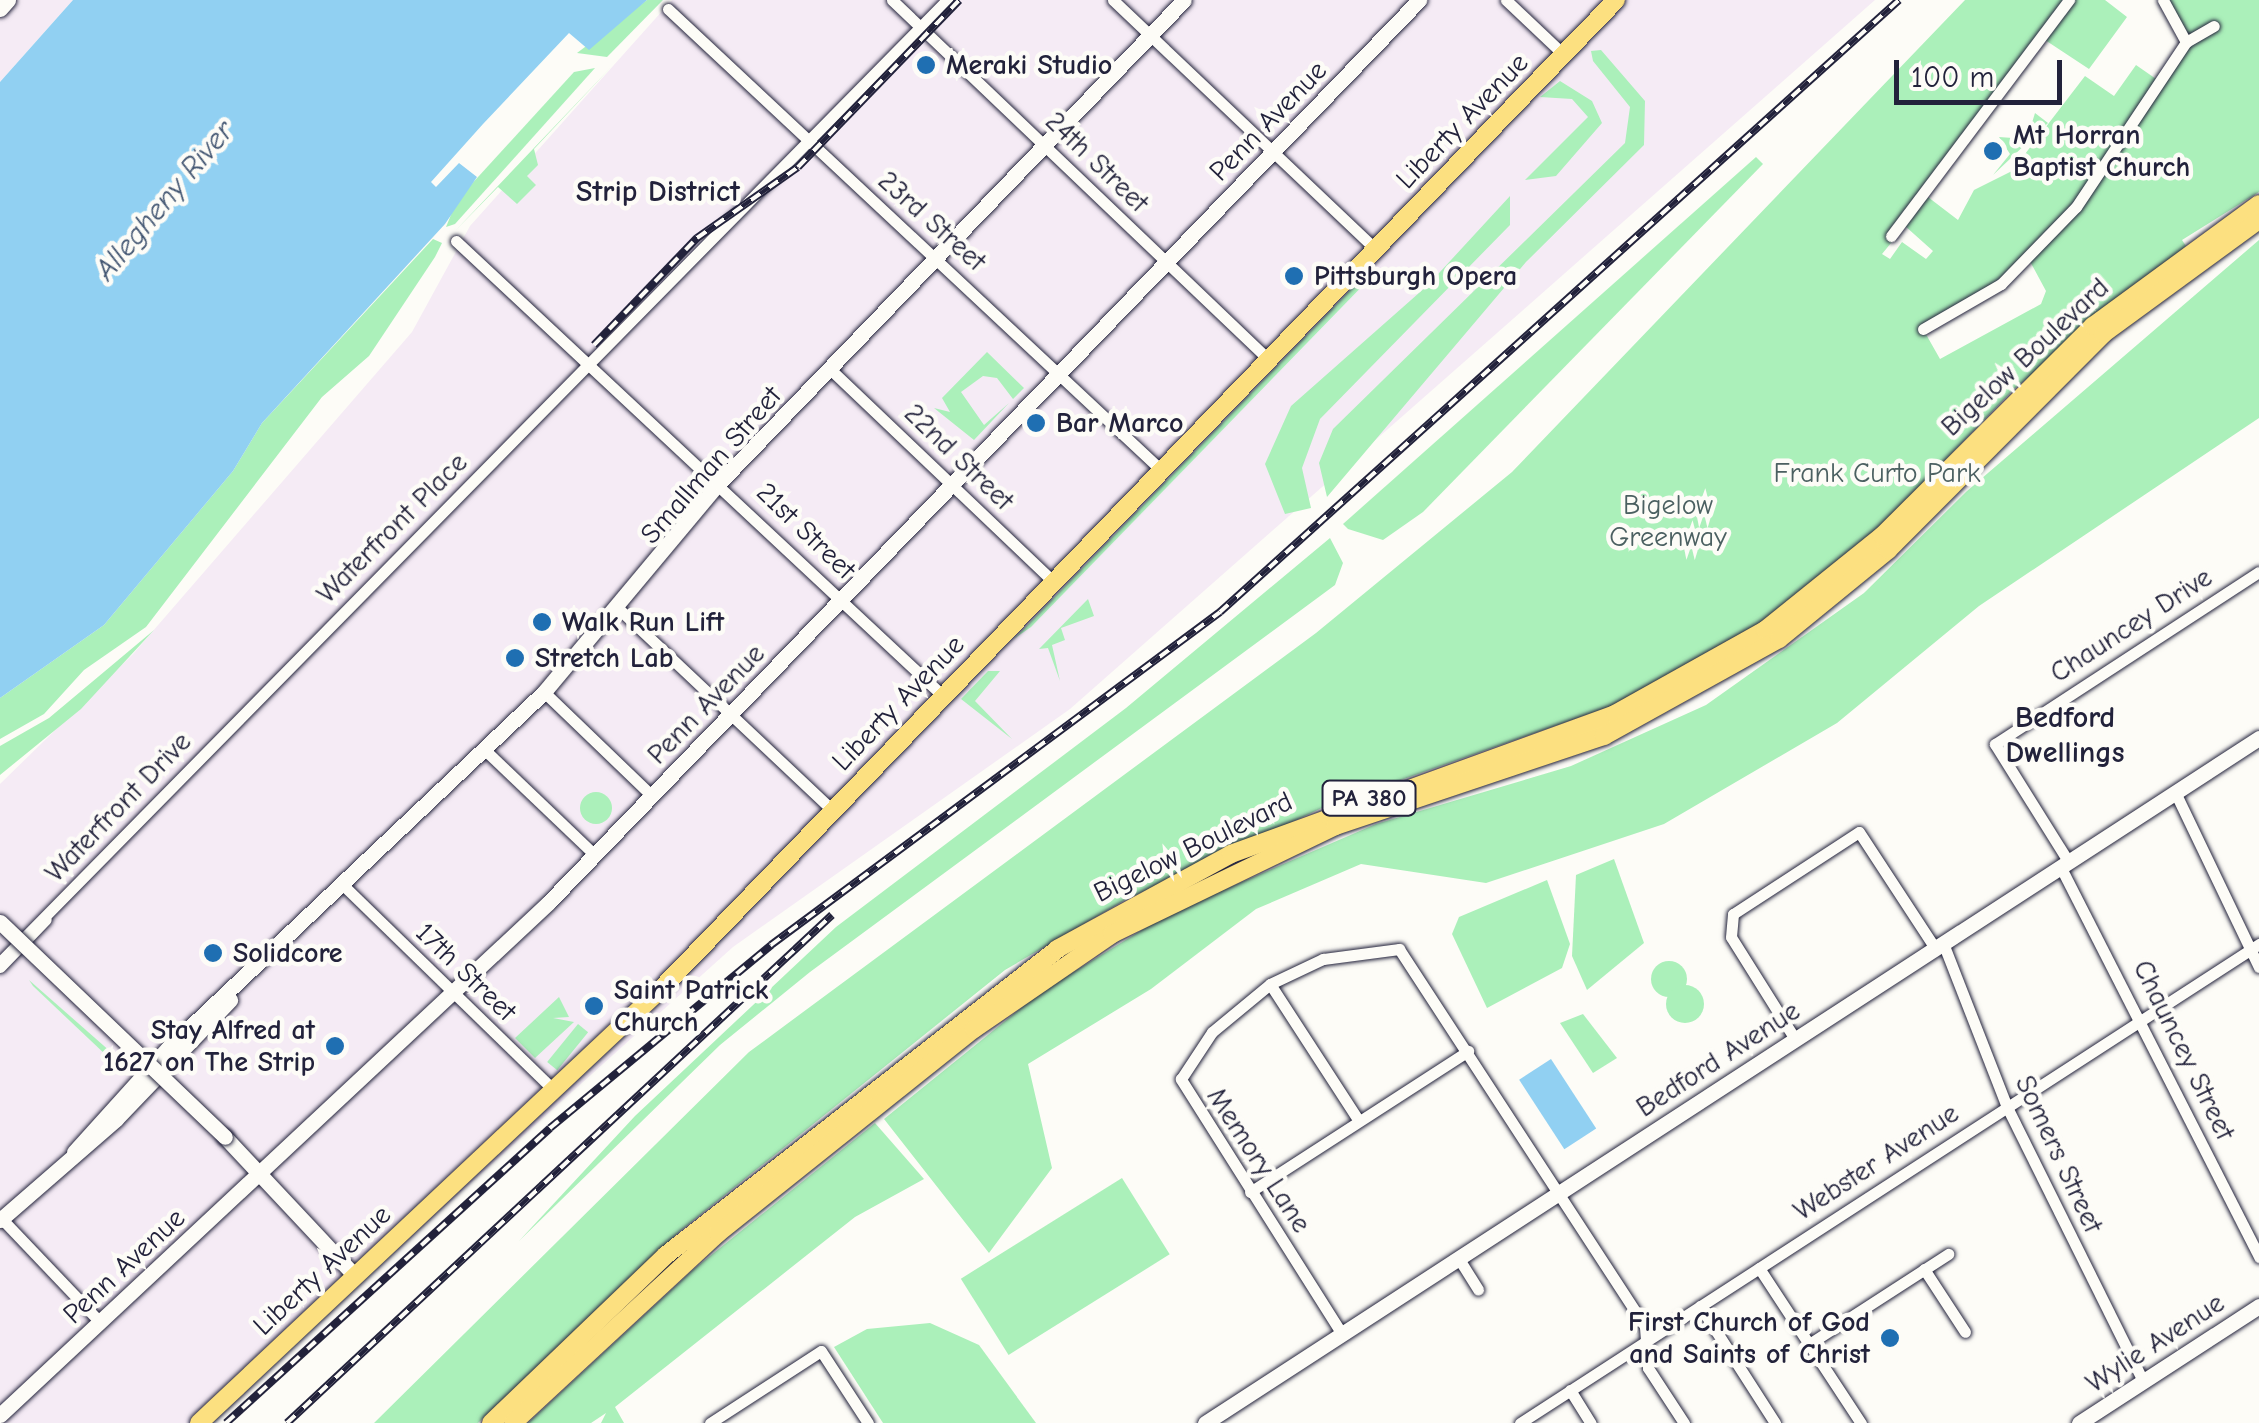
<!DOCTYPE html>
<style>
body{margin:0}
#map{position:relative;width:2259px;height:1423px;overflow:hidden;background:#fdfcf7;font-family:"Comic Neue",sans-serif}
div>[style]{position:absolute}
[style*='--x']{left:calc(var(--x)*1px);top:calc(var(--y)*1px);width:calc(var(--w)*1px);rotate:calc(var(--a)*1deg)}
.built>*{inset:0;background:#f5ebf5}
.green>*{inset:0;background:#abf0ba;transform-origin:0 0}
.round{border-radius:50%}
.water>*{inset:0;background:#91d0f2;transform-origin:0 0}
.roads{filter:drop-shadow(0 0 2px #22223b) drop-shadow(0 0 2px #22223b)}
.minor>*{height:11px;margin:-5.5px;padding:0 5.5px;transform-origin:5.5px;border-radius:5.5px;background:#fdfcf7}
.tertiary>*{height:15px;margin:-7.5px;padding:0 7.5px;transform-origin:7.5px;border-radius:7.5px;background:#fdfcf7}
.primary>*{height:18px;margin:-9px;padding:0 9px;transform-origin:9px;border-radius:9px;background:#fce080}
.rail>*{height:8px;margin-top:-4px;transform-origin:0;background:repeating-linear-gradient(90deg,#fdfcf7 0 11px,#22223b 0 22px);box-sizing:border-box;border-block:2px solid #22223b}
.bridges{filter:drop-shadow(0 0 2px #22223b) drop-shadow(0 0 2px #22223b)}
.tertiary-bridge>*{height:15px;margin:-7.5px;padding:0 7.5px;transform-origin:7.5px;border-radius:7.5px;background:#fdfcf7}
.dots>*{width:28px;height:28px;translate:-50% -50%;box-sizing:border-box;border:5px solid #fdfcf7;border-radius:50%}
span{translate:-50% -50%;white-space:nowrap;text-align:center;line-height:1.15;-webkit-text-stroke:9px #fdfcf7;paint-order:stroke}
.shield-label span{padding:2px 8px;background:#fdfcf7;border:2px solid;border-radius:8px;-webkit-text-stroke-width:0}
.shield-label{font-size:25px;color:#22223b;font-weight:700}
.poi-label{font-size:28px;color:#22223b;font-weight:700}
.left{translate:0 -50%;text-align:left}
.right{translate:-100% -50%;text-align:right}
.street-label{font-size:28px;color:#22223b}
.park-label{font-size:28px;color:#4b6061}
.neighbourhood-label{font-size:30px;color:#22223b;font-weight:700}
.water-label{font-size:30px;color:#435672;font-style:italic}
.scale{position:absolute;left:1894px;top:60px;width:168px;height:45px;box-sizing:border-box;border:5px solid #22223b;border-top:0;padding-left:12px;font-size:30px;line-height:35px;white-space:nowrap;color:#22223b;-webkit-text-stroke:8px #fdfcf7;paint-order:stroke}
</style>
<div id="map">
<div class="built">
<div style="clip-path:polygon(0 0,73px 0,0 82px)"></div>
<div style="clip-path:polygon(672px 0,1875px 0,1070px 709px,733px 947px,204px 1423px,0 1423px,0 784px,133px 654px,412px 332px,470px 226px)"></div>
</div>
<div class="green">
<div style="clip-path:polygon(647px 0,663px 0,607px 57px,577px 53px)"></div>
<div style="clip-path:polygon(evenodd,1965px 0,2105px 0,2127px 17px,2089px 69px,2042px 38px,1924px 194px,1958px 220px,1974px 190px,2012px 171px,2085px 76px,2114px 96px,2136px 65px,2159px 81px,2186px 42px,2163px 0,2259px 0,2259px 192px,2182px 240px,2186px 246px,2013px 390px,1867px 541px,1736px 642px,1626px 701px,1324px 807px,1125px 900px,1005px 970px,680px 1231px,478px 1423px,374px 1423px,749px 1052px,1316px 633px,1512px 472px,1965px 0,1905px 226px,1933px 251px,1926px 259px,1902px 242px,1890px 259px,1882px 254px,1905px 226px,1965px 0,2026px 254px,2046px 291px,2041px 304px,1940px 359px,1923px 329px,2001px 284px,2026px 254px)"></div>
<div style="clip-path:polygon(1601px 50px,1645px 101px,1644px 145px,1526px 262px,1327px 497px,1319px 463px,1333px 429px,1625px 143px,1630px 107px,1593px 61px,1591px 51px)"></div>
<div style="clip-path:polygon(614px 64px,534px 149px,538px 165px,527px 176px,536px 185px,517px 204px,498px 187px,455px 231px)"></div>
<div style="clip-path:polygon(595px 68px,455px 224px,446px 227px,457px 200px,574px 72px)"></div>
<div style="clip-path:polygon(1560px 81px,1592px 101px,1602px 123px,1556px 176px,1525px 180px,1588px 117px,1572px 99px,1540px 97px)"></div>
<div style="clip-path:polygon(2035px 113px,2048px 123px,1993px 175px,2010px 154px,1999px 137px,2027px 139px)"></div>
<div style="clip-path:polygon(1756px 157px,1763px 164px,1423px 512px,1383px 540px,1348px 529px,1343px 524px)"></div>
<div style="clip-path:polygon(1510px 196px,1510px 225px,1320px 419px,1302px 468px,1311px 508px,1285px 514px,1265px 464px,1291px 406px,1428px 285px)"></div>
<div style="clip-path:polygon(433px 239px,442px 243px,435px 257px,369px 356px,322px 397px,146px 627px,84px 670px,44px 714px,0 739px,0 698px,104px 625px,233px 471px,262px 423px)"></div>
<div style="clip-path:polygon(2259px 240px,2259px 418px,1979px 606px,1837px 723px,1664px 824px,1486px 883px,1361px 864px,1256px 909px,1151px 989px,1028px 1064px,1052px 1168px,989px 1253px,884px 1119px,1041px 992px,1168px 914px,1376px 824px,1571px 766px,1706px 705px,1864px 593px,1967px 491px)"></div>
<div style="clip-path:polygon(1375px 273px,1031px 627px,1014px 639px,1359px 281px)"></div>
<div style="clip-path:polygon(987px 352px,1024px 388px,1013px 399px,997px 378px,983px 376px,961px 392px,984px 425px,1009px 403px,974px 440px,934px 408px,950px 412px,942px 398px)"></div>
<div style="clip-path:polygon(1330px 538px,1343px 563px,1335px 585px,810px 972px,720px 1045px,519px 1241px,635px 1116px,836px 927px,1126px 708px)"></div>
<div style="clip-path:polygon(1088px 599px,1094px 616px,1061px 628px,1065px 640px,1052px 645px,1060px 681px,1048px 648px,1039px 649px)"></div>
<div style="clip-path:polygon(154px 630px,81px 709px,0 775px,0 746px,49px 718px)"></div>
<div style="clip-path:polygon(988px 671px,1000px 671px,975px 701px,1012px 739px,961px 699px)"></div>
<div class="round" style="left:580px;top:792px;width:32px;height:32px"></div>
<div style="clip-path:polygon(1614px 859px,1644px 943px,1587px 990px,1572px 956px,1576px 875px)"></div>
<div style="clip-path:polygon(1547px 880px,1570px 944px,1562px 968px,1487px 1008px,1452px 934px,1459px 917px)"></div>
<div class="round" style="left:1651px;top:961px;width:36px;height:36px"></div>
<div style="clip-path:polygon(29px 980px,120px 1060px,126px 1074px,33px 986px)"></div>
<div class="round" style="left:1666px;top:985px;width:38px;height:38px"></div>
<div style="clip-path:polygon(559px 997px,569px 1017px,553px 1018px,574px 1022px,535px 1058px,515px 1038px)"></div>
<div style="clip-path:polygon(1583px 1014px,1617px 1058px,1593px 1073px,1560px 1023px)"></div>
<div style="left:578px;top:1024px;width:13px;height:49px;rotate:39deg"></div>
<div style="clip-path:polygon(875px 1123px,924px 1179px,855px 1217px,615px 1407px,624px 1423px,601px 1423px,606px 1413px,591px 1423px,528px 1423px,694px 1269px)"></div>
<div style="left:1122px;top:1178px;width:90px;height:190px;rotate:58deg"></div>
<div style="clip-path:polygon(930px 1323px,979px 1345px,1036px 1423px,883px 1423px,834px 1347px,867px 1329px)"></div>
</div>
<div class="water">
<div style="clip-path:polygon(73px 0,647px 0,589px 50px,569px 33px,483px 124px,431px 182px,436px 187px,459px 163px,477px 177px,445px 224px,262px 423px,233px 471px,104px 625px,0 698px,0 82px)"></div>
<div style="left:1551px;top:1059px;width:83px;height:38px;rotate:57deg"></div>
</div>
<div class="roads">
<div class="minor">
<div style="--x:892;--y:0;--w:520;--a:43.68"></div>
<div style="--x:1113;--y:0;--w:363;--a:43.5"></div>
<div style="--x:1506;--y:0;--w:80;--a:43.5"></div>
<div style="--x:2163;--y:0;--w:48;--a:61.3"></div>
<div style="--x:668;--y:9;--w:675;--a:43.08"></div>
<div style="--x:1891;--y:236;--w:296;--a:-53"></div>
<div style="--x:456;--y:241;--w:666;--a:43.05"></div>
<div style="--x:1923;--y:329;--w:90;--a:-30"></div>
<div style="--x:2001;--y:284;--w:107;--a:-45.8"></div>
<div style="--x:2076;--y:207;--w:198;--a:-56.3"></div>
<div style="--x:2186;--y:42;--w:32;--a:-30"></div>
<div style="--x:829;--y:368;--w:311;--a:43.6"></div>
<div style="--x:619;--y:609;--w:294;--a:43.3"></div>
<div style="--x:544;--y:692;--w:150;--a:43.9"></div>
<div style="--x:486;--y:751;--w:151;--a:43.7"></div>
<div style="--x:2175;--y:792;--w:194;--a:64.4"></div>
<div style="--x:2068;--y:861;--w:138;--a:-122"></div>
<div style="--x:1995;--y:744;--w:315;--a:-33.1"></div>
<div style="--x:2060;--y:866;--w:439;--a:63"></div>
<div style="--x:346;--y:888;--w:290;--a:44.2"></div>
<div style="--x:1943;--y:943;--w:176;--a:68.7"></div>
<div style="--x:2007;--y:1107;--w:306;--a:63.6"></div>
<div style="--x:0;--y:962;--w:1350;--a:-45.45"></div>
<div style="--x:0;--y:967;--w:66;--a:-46.2"></div>
<div style="--x:1270;--y:984;--w:163;--a:57"></div>
<div style="--x:1795;--y:1039;--w:120;--a:-122.1"></div>
<div style="--x:1731;--y:937;--w:23;--a:-85"></div>
<div style="--x:1733;--y:914;--w:150;--a:-33.1"></div>
<div style="--x:1859;--y:832;--w:139;--a:56.8"></div>
<div style="--x:1250;--y:1192;--w:260;--a:-32.9"></div>
<div style="--x:0;--y:1217;--w:145;--a:46.4"></div>
<div style="--x:1459;--y:1259;--w:36;--a:58"></div>
<div style="--x:1759;--y:1268;--w:186;--a:56.7"></div>
<div style="--x:1924;--y:1269;--w:75;--a:56.9"></div>
<div style="--x:1700;--y:1306;--w:139;--a:57.3"></div>
<div style="--x:1342;--y:1334;--w:302;--a:-122.3"></div>
<div style="--x:1181;--y:1079;--w:56;--a:-56.6"></div>
<div style="--x:1212;--y:1032;--w:75;--a:-39.6"></div>
<div style="--x:1270;--y:984;--w:59;--a:-25.3"></div>
<div style="--x:1323;--y:959;--w:77;--a:-7.5"></div>
<div style="--x:1399;--y:949;--w:451;--a:56.9"></div>
<div style="--x:1645;--y:1327;--w:41;--a:85.8"></div>
<div style="--x:1648;--y:1368;--w:66;--a:56.8"></div>
<div style="--x:1809;--y:1344;--w:166;--a:-32.9"></div>
<div style="--x:1570;--y:1390;--w:39;--a:58"></div>
<div style="--x:710;--y:1423;--w:132;--a:-33"></div>
<div style="--x:821;--y:1351;--w:86;--a:56.9"></div>
<div style="--x:1520;--y:1423;--w:881;--a:-32.95"></div>
</div>
<div class="tertiary">
<div style="--x:0;--y:9;--w:12;--a:-48"></div>
<div style="--x:225;--y:1137;--w:190;--a:46.9"></div>
<div style="--x:74;--y:1152;--w:140;--a:-47.9"></div>
<div style="--x:168;--y:1048;--w:518;--a:-43.43"></div>
<div style="--x:544;--y:692;--w:273;--a:-50.1"></div>
<div style="--x:719;--y:483;--w:670;--a:-46.09"></div>
<div style="--x:0;--y:1220;--w:154;--a:-41"></div>
<div style="--x:116;--y:1119;--w:165;--a:-46.2"></div>
<div style="--x:0;--y:1415;--w:750;--a:-43.05"></div>
<div style="--x:548;--y:903;--w:1255;--a:-46.03"></div>
<div style="--x:1205;--y:1423;--w:1257;--a:-33.02"></div>
<div style="--x:2079;--y:1423;--w:215;--a:-33"></div>
</div>
<div class="primary">
<div style="--x:199;--y:1423;--w:632;--a:-43.21"></div>
<div style="--x:660;--y:990;--w:1376;--a:-46"></div>
<div style="--x:491;--y:1423;--w:243;--a:-43.8"></div>
<div style="--x:666;--y:1255;--w:497;--a:-38"></div>
<div style="--x:1057;--y:949;--w:198;--a:-28.6"></div>
<div style="--x:1231;--y:854;--w:409;--a:-20"></div>
<div style="--x:1615;--y:714;--w:172;--a:-29.2"></div>
<div style="--x:1765;--y:630;--w:150;--a:-38.8"></div>
<div style="--x:1882;--y:536;--w:298;--a:-44.9"></div>
<div style="--x:2093;--y:326;--w:206;--a:-36.3"></div>
<div style="--x:513;--y:1423;--w:280;--a:-42.8"></div>
<div style="--x:718;--y:1233;--w:327;--a:-38.6"></div>
<div style="--x:974;--y:1029;--w:168;--a:-34.5"></div>
<div style="--x:1112;--y:934;--w:248;--a:-25.8"></div>
<div style="--x:1335;--y:826;--w:284;--a:-18.5"></div>
<div style="--x:1604;--y:736;--w:200;--a:-29"></div>
<div style="--x:1779;--y:639;--w:141;--a:-39.2"></div>
<div style="--x:1888;--y:550;--w:305;--a:-45.1"></div>
<div style="--x:2103;--y:334;--w:193;--a:-36.2"></div>
</div>
</div>
<div class="rail">
<div style="--x:594;--y:345;--w:149;--a:-46.1"></div>
<div style="--x:697;--y:238;--w:123;--a:-35.1"></div>
<div style="--x:798;--y:167;--w:232;--a:-46"></div>
<div style="--x:226;--y:1423;--w:438;--a:-42.3"></div>
<div style="--x:550;--y:1128;--w:287;--a:-39.6"></div>
<div style="--x:771;--y:945;--w:559;--a:-36.56"></div>
<div style="--x:1220;--y:612;--w:914;--a:-42.03"></div>
<div style="--x:287;--y:1423;--w:745;--a:-42.99"></div>
</div>
<div class="bridges">
<div class="tertiary-bridge">
<div style="--x:0;--y:922;--w:311;--a:43.7"></div>
</div>
</div>
<div class="dots">
<div style="left:926px;top:65px;background:#1f6fb2"></div>
<div style="left:1993px;top:151px;background:#1f6fb2"></div>
<div style="left:1294px;top:276px;background:#1f6fb2"></div>
<div style="left:1036px;top:423px;background:#1f6fb2"></div>
<div style="left:542px;top:622px;background:#1f6fb2"></div>
<div style="left:515px;top:658px;background:#1f6fb2"></div>
<div style="left:213px;top:953px;background:#1f6fb2"></div>
<div style="left:594px;top:1006px;background:#1f6fb2"></div>
<div style="left:335px;top:1046px;background:#1f6fb2"></div>
<div style="left:1890px;top:1338px;background:#1f6fb2"></div>
</div>
<div class="shield-label">
<span style="left:1369px;top:798px">PA 380</span>
</div>
<div class="poi-label">
<span class="left" style="left:946px;top:65px">Meraki Studio</span>
<span class="left" style="left:2013px;top:151px">Mt Horran<br>Baptist Church</span>
<span class="left" style="left:1314px;top:276px">Pittsburgh Opera</span>
<span class="left" style="left:1056px;top:423px">Bar Marco</span>
<span class="left" style="left:562px;top:622px">Walk Run Lift</span>
<span class="left" style="left:535px;top:658px">Stretch Lab</span>
<span class="left" style="left:233px;top:953px">Solidcore</span>
<span class="left" style="left:614px;top:1006px">Saint Patrick<br>Church</span>
<span class="right" style="left:315px;top:1046px">Stay Alfred at<br>1627 on The Strip</span>
<span class="right" style="left:1870px;top:1338px">First Church of God<br>and Saints of Christ</span>
</div>
<div class="street-label">
<span style="left:1268px;top:121px;rotate:-46deg">Penn Avenue</span>
<span style="left:1462px;top:121px;rotate:-46deg">Liberty Avenue</span>
<span style="left:1097px;top:162px;rotate:44deg">24th Street</span>
<span style="left:932px;top:221px;rotate:42deg">23rd Street</span>
<span style="left:2025px;top:357px;rotate:-43deg">Bigelow Boulevard</span>
<span style="left:959px;top:457px;rotate:44deg">22nd Street</span>
<span style="left:711px;top:465px;rotate:-49deg">Smallman Street</span>
<span style="left:392px;top:528px;rotate:-45deg">Waterfront Place</span>
<span style="left:806px;top:531px;rotate:44deg">21st Street</span>
<span style="left:2131px;top:625px;rotate:-33deg">Chauncey Drive</span>
<span style="left:898px;top:703px;rotate:-46deg">Liberty Avenue</span>
<span style="left:706px;top:704px;rotate:-46deg">Penn Avenue</span>
<span style="left:118px;top:807px;rotate:-46deg">Waterfront Drive</span>
<span style="left:1193px;top:847px;rotate:-26deg">Bigelow Boulevard</span>
<span style="left:466px;top:972px;rotate:44deg">17th Street</span>
<span style="left:2184px;top:1050px;rotate:64deg">Chauncey Street</span>
<span style="left:1718px;top:1059px;rotate:-33deg">Bedford Avenue</span>
<span style="left:2059px;top:1154px;rotate:65deg">Somers Street</span>
<span style="left:1259px;top:1160px;rotate:57deg">Memory Lane</span>
<span style="left:1876px;top:1162px;rotate:-33deg">Webster Avenue</span>
<span style="left:124px;top:1266px;rotate:-43deg">Penn Avenue</span>
<span style="left:322px;top:1270px;rotate:-43deg">Liberty Avenue</span>
<span style="left:2155px;top:1343px;rotate:-33deg">Wylie Avenue</span>
</div>
<div class="park-label">
<span style="left:1877px;top:473px">Frank Curto Park</span>
<span style="left:1668px;top:521px">Bigelow<br>Greenway</span>
</div>
<div class="neighbourhood-label">
<span style="left:658px;top:192px">Strip District</span>
<span style="left:2065px;top:735px">Bedford<br>Dwellings</span>
</div>
<div class="water-label">
<span style="left:165px;top:201px;rotate:-50deg">Allegheny River</span>
</div>
<div class="scale">100 m</div>
</div>
